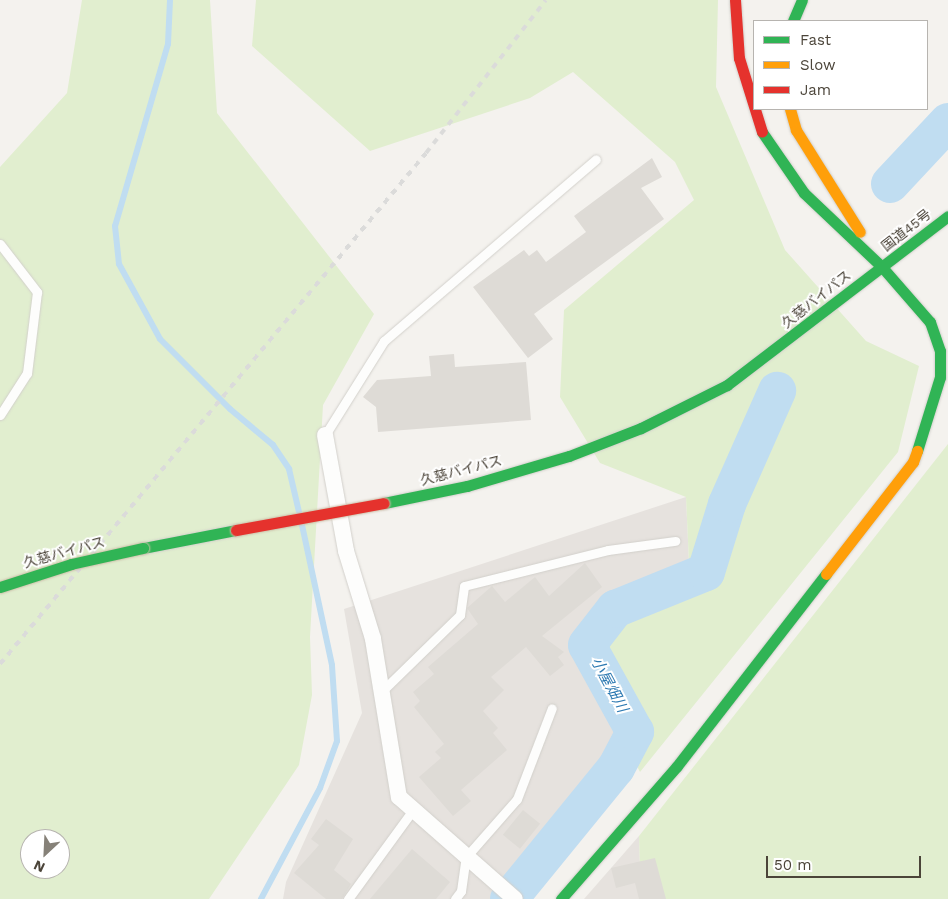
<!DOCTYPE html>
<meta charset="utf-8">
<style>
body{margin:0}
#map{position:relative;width:948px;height:899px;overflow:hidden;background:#f4f2ee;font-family:"Work Sans","Noto Sans JP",sans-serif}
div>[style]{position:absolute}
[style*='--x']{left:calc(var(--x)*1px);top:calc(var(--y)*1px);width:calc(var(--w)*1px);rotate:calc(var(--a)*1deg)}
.industrial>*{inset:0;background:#e6e2de}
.green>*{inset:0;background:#e1eecf}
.stream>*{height:6px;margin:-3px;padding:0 3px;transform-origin:3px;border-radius:3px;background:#c0ddf1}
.river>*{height:38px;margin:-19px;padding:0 19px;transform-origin:19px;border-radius:19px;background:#c0ddf1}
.building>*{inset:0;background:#dedbd6;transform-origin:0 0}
.roads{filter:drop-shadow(0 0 1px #d2d0cb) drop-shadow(0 0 1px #d2d0cb)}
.lane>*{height:9px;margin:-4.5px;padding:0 4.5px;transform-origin:4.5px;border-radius:4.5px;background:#fdfdfc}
.street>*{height:16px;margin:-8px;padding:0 8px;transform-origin:8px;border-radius:8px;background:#fdfdfc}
.fast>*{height:11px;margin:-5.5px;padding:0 5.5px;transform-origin:5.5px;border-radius:5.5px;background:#30b455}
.slow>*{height:11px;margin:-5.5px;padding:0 5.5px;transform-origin:5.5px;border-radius:5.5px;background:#ff9f0a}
.jam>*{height:11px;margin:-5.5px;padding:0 5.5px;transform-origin:5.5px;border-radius:5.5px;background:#e5322d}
.rail>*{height:4px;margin-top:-2px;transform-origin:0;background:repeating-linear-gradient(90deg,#dbdbda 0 6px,transparent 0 12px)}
.bridges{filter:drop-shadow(0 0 1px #ccbfa9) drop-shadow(0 0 1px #ccbfa9)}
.fast-bridge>*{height:11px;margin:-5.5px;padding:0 5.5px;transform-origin:5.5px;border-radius:5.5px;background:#30b455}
.jam-bridge>*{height:11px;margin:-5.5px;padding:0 5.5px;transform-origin:5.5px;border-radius:5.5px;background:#e5322d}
span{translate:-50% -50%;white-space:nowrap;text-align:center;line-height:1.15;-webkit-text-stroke:4px #fff;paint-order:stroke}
.street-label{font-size:14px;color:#4b4439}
.water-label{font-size:15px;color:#2e7ab2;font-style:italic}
.legend{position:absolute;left:753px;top:20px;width:175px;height:90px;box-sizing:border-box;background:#fff;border:1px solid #b7b4b0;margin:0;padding:6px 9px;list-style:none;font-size:15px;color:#4b4439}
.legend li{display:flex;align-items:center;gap:10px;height:25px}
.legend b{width:25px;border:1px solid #b7b4b0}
.north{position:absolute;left:20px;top:829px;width:50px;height:50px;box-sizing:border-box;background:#fff;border:1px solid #b7b4b0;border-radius:50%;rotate:205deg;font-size:14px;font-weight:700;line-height:20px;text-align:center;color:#4b4439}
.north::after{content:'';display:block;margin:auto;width:18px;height:22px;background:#868178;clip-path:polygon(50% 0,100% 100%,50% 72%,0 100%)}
.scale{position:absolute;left:766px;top:856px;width:155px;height:22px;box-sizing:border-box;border:2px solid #4b4439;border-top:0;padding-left:6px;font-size:15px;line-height:18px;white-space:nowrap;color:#4b4439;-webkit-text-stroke:4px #fff;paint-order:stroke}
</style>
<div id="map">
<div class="industrial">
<div style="clip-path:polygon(686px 497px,689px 563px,573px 639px,619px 737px,491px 899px,283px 899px,286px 882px,362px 713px,344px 609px)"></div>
<div style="clip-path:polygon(639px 836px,641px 899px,584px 899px)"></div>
</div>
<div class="green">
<div style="clip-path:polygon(evenodd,82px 0,210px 0,217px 113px,374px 314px,323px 405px,310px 637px,312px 695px,299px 765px,209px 899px,0 899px,0 167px,67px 93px,82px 0,30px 839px,60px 839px,60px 869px,30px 869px,30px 839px)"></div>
<div style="clip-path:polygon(256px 0,718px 0,716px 87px,785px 250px,866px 341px,919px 366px,898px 452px,640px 772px,573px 639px,689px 563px,686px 497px,600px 463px,560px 397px,564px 310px,694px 200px,675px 162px,573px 72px,530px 98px,370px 151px,252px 46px)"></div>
<div style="clip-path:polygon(948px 444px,948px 899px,641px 899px,639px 836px)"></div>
</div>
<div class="stream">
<div style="--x:170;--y:0;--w:44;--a:92.6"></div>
<div style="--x:168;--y:44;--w:190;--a:106.2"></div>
<div style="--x:115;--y:226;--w:38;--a:84"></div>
<div style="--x:119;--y:264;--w:85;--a:61.3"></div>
<div style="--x:160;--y:339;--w:99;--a:45"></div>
<div style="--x:230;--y:409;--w:56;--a:39.9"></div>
<div style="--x:273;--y:445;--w:29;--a:56"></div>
<div style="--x:289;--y:469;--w:44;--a:76.9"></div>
<div style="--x:261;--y:899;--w:126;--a:-62"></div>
<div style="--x:320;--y:788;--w:50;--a:-70.1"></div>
<div style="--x:337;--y:741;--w:76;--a:-93.8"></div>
<div style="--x:332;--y:665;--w:143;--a:-102.1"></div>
</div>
<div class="river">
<div style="--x:890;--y:184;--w:85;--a:-46.9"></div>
<div style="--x:509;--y:899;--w:169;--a:-50.8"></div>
<div style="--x:616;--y:768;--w:41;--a:-62.2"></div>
<div style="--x:635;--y:732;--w:99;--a:-118.9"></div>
<div style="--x:587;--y:645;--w:46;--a:-52.1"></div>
<div style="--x:615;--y:609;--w:98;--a:-22.1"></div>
<div style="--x:706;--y:572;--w:71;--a:-72.8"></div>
<div style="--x:727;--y:504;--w:124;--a:-66.1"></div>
</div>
<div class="building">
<div style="clip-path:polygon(652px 158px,662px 177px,641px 188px,664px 219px,534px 314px,553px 339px,528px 358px,473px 287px,524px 250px,529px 256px,537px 250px,546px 262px,586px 232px,574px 216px)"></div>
<div style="clip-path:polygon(454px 354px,455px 367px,526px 362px,531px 420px,378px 432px,376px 407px,363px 397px,377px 380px,431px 376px,429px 356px)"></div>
<div style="clip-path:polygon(585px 563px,602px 587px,542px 636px,564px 652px,558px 657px,564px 665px,550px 676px,526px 647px,491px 677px,504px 690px,483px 711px,498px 728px,493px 733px,507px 750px,461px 790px,471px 801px,453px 816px,419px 777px,441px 758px,435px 752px,444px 744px,414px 707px,420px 701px,413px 692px,434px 674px,428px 667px,478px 624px,467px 608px,492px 586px,505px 602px,535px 577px,549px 596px)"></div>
<div style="left:523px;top:810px;width:22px;height:32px;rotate:39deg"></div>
<div style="clip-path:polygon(326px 819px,353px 839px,334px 870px,351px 884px,342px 899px,326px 899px,294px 873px,319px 845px,311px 839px)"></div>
<div style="clip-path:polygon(412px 849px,450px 882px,436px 899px,370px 899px)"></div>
<div style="clip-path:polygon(655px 858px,666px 899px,639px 899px,635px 883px,616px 888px,611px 868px)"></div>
</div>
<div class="roads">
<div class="lane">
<div style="--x:0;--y:244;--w:61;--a:52.4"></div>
<div style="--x:37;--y:292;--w:82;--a:97"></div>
<div style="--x:27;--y:373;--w:50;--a:122.7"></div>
<div style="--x:325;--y:435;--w:111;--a:-57.9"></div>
<div style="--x:384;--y:341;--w:279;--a:-40.6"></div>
<div style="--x:380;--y:693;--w:112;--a:-44.3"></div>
<div style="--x:460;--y:615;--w:29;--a:-82"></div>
<div style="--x:464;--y:586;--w:148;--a:-14"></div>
<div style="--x:608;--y:550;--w:68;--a:-7.7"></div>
<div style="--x:348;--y:899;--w:110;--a:-53.9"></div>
<div style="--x:455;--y:899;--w:10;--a:-53"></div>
<div style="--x:461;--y:891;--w:34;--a:-82"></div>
<div style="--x:466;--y:857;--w:77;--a:-48.7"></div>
<div style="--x:517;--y:799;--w:97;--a:-69"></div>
</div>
<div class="street">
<div style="--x:325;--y:435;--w:118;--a:79.7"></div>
<div style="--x:346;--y:551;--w:92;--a:72.9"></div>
<div style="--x:373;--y:639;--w:160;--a:80.7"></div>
<div style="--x:399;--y:797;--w:154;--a:41.3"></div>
</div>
<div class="fast">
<div style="--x:793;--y:21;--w:23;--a:-67"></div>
<div style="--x:762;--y:132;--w:74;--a:55.5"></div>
<div style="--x:804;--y:193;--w:108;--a:43.5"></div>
<div style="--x:882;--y:267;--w:73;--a:48.9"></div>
<div style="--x:930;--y:322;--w:31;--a:71"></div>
<div style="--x:940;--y:351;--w:26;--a:90"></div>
<div style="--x:940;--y:377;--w:77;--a:107.3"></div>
<div style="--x:384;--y:503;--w:85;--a:-11.6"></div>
<div style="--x:467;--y:486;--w:106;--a:-16.4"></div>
<div style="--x:569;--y:456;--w:77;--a:-21.3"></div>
<div style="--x:641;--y:428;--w:96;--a:-26.6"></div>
<div style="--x:727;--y:385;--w:278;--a:-37.4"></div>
<div style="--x:143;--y:548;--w:95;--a:-11"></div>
<div style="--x:561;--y:899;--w:176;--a:-48.9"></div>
<div style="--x:677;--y:766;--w:243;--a:-52.2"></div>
</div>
<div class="slow">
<div style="--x:790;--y:109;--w:22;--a:74"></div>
<div style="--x:796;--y:130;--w:120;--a:57.9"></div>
<div style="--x:826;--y:574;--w:142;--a:-52.2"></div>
<div style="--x:913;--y:462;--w:12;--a:-70"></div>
</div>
<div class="jam">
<div style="--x:735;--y:0;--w:58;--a:86.1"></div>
<div style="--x:739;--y:58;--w:77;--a:72.7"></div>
</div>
</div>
<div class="rail">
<div style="--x:0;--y:664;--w:665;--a:-50.18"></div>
<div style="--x:426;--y:153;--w:194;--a:-51.9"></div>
</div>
<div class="bridges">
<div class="fast-bridge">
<div style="--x:0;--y:587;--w:75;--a:-17.9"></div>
<div style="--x:71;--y:564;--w:74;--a:-12.5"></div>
</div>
<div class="jam-bridge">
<div style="--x:236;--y:530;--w:150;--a:-10.3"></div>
</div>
</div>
<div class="street-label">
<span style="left:906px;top:230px;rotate:-38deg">国道45号</span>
<span style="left:816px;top:299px;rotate:-38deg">久慈バイパス</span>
<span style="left:461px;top:470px;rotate:-14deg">久慈バイパス</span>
<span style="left:64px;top:552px;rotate:-15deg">久慈バイパス</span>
</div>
<div class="water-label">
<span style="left:609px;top:685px;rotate:62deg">小屋畑川</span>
</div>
<ul class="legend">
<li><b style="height:6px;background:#30b455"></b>Fast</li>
<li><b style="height:6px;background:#ff9f0a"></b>Slow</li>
<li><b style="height:6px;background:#e5322d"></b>Jam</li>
</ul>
<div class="north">N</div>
<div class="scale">50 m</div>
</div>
